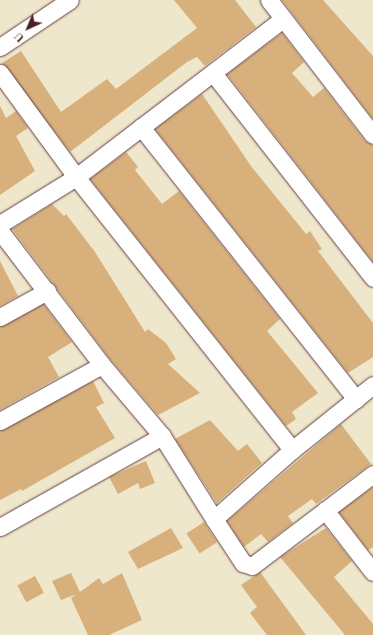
<!DOCTYPE html>
<style>
body{margin:0}
#map{position:relative;width:373px;height:635px;overflow:hidden;background:#efe7cb;font-family:"Libre Bodoni",serif}
div>[style]{position:absolute}
[style*='--x']{left:calc(var(--x)*1px);top:calc(var(--y)*1px);width:calc(var(--w)*1px);rotate:calc(var(--a)*1deg)}
.building>*{inset:0;background:#d7b07c;transform-origin:0 0}
.roads{filter:drop-shadow(0 0 1px #633d43) drop-shadow(0 0 1px #633d43)}
.minor>*{height:17px;margin:-8.5px;padding:0 8.5px;transform-origin:8.5px;border-radius:8.5px;background:#fff}
span{translate:-50% -50%;white-space:nowrap;text-align:center;line-height:1.15;-webkit-text-stroke:3px #fdfcf7;paint-order:stroke}
.north{position:absolute;left:8px;top:8px;width:40px;height:40px;-webkit-text-stroke:3px #fdfcf7;paint-order:stroke;rotate:224deg;font-size:11px;font-weight:700;line-height:16px;text-align:center;color:#4a1f2b}
.north::after{content:'';display:block;margin:auto;width:14px;height:18px;background:#4a1f2b;clip-path:polygon(50% 0,100% 100%,50% 72%,0 100%)}
</style>
<div id="map">
<div class="building">
<div style="clip-path:polygon(174px 0,235px 0,256px 27px,205px 66px,197px 57px,187px 62px,70px 152px,2px 63px,21px 51px,61px 112px,107px 79px,116px 89px,197px 28px)"></div>
<div style="clip-path:polygon(282px 0,323px 0,373px 56px,373px 119px)"></div>
<div style="clip-path:polygon(282px 33px,304px 62px,292px 73px,313px 97px,324px 88px,365px 141px,373px 145px,373px 262px,227px 74px)"></div>
<div style="clip-path:polygon(202px 94px,251px 166px,306px 234px,310px 231px,322px 249px,318px 251px,373px 323px,373px 357px,348px 373px,155px 129px)"></div>
<div style="clip-path:polygon(0 106px,6px 118px,16px 111px,28px 128px,16px 136px,35px 171px,0 195px)"></div>
<div style="clip-path:polygon(126px 152px,138px 167px,135px 170px,162px 204px,179px 191px,280px 319px,267px 331px,318px 393px,292px 412px,296px 419px,286px 426px,90px 179px)"></div>
<div style="clip-path:polygon(52px 204px,64px 216px,66px 214px,95px 252px,145px 332px,148px 329px,166px 343px,176px 359px,168px 364px,200px 393px,158px 415px,110px 359px,12px 229px)"></div>
<div style="clip-path:polygon(0 261px,18px 296px,0 306px)"></div>
<div style="clip-path:polygon(43px 304px,72px 342px,48px 357px,59px 377px,0 410px,0 327px)"></div>
<div style="clip-path:polygon(93px 381px,104px 403px,96px 407px,115px 438px,22px 491px,21px 489px,0 500px,0 431px)"></div>
<div style="clip-path:polygon(210px 420px,238px 451px,247px 444px,262px 463px,217px 503px,175px 439px)"></div>
<div style="clip-path:polygon(341px 424px,371px 464px,316px 504px,312px 499px,288px 516px,293px 523px,268px 542px,261px 534px,244px 547px,227px 521px)"></div>
<div style="clip-path:polygon(146px 461px,155px 483px,140px 489px,138px 483px,118px 494px,109px 477px)"></div>
<div style="clip-path:polygon(373px 487px,373px 547px,368px 550px,339px 512px)"></div>
<div style="left:204px;top:522px;width:24px;height:21px;rotate:57deg"></div>
<div style="clip-path:polygon(171px 528px,183px 548px,138px 569px,128px 552px)"></div>
<div style="clip-path:polygon(326px 528px,352px 561px,334px 577px,373px 624px,373px 635px,345px 635px,280px 557px)"></div>
<div style="clip-path:polygon(260px 572px,306px 635px,267px 635px,250px 613px,257px 607px,241px 585px)"></div>
<div style="clip-path:polygon(71px 573px,80px 592px,99px 578px,103px 584px,122px 573px,142px 620px,109px 635px,88px 635px,71px 598px,77px 594px,61px 600px,52px 581px)"></div>
<div style="left:35px;top:576px;width:19px;height:20px;rotate:62deg"></div>
</div>
<div class="roads">
<div class="minor">
<div style="--x:269;--y:0;--w:170;--a:52.4"></div>
<div style="--x:0;--y:47;--w:84;--a:-33.9"></div>
<div style="--x:0;--y:73;--w:129;--a:53.8"></div>
<div style="--x:76;--y:177;--w:348;--a:51.6"></div>
<div style="--x:213;--y:73;--w:260;--a:52"></div>
<div style="--x:141;--y:127;--w:347;--a:51.7"></div>
<div style="--x:0;--y:224;--w:89;--a:-31.7"></div>
<div style="--x:76;--y:177;--w:260;--a:-37.4"></div>
<div style="--x:0;--y:231;--w:168;--a:52.7"></div>
<div style="--x:102;--y:365;--w:93;--a:49.8"></div>
<div style="--x:0;--y:317;--w:54;--a:-29"></div>
<div style="--x:0;--y:421;--w:116;--a:-28.8"></div>
<div style="--x:325;--y:510;--w:78;--a:52.3"></div>
<div style="--x:214;--y:519;--w:53;--a:56.6"></div>
<div style="--x:243;--y:563;--w:9;--a:18"></div>
<div style="--x:252;--y:566;--w:152;--a:-37.2"></div>
<div style="--x:0;--y:527;--w:186;--a:-29.3"></div>
<div style="--x:162;--y:436;--w:98;--a:57.9"></div>
<div style="--x:214;--y:519;--w:104;--a:-41.5"></div>
<div style="--x:292;--y:450;--w:104;--a:-38.7"></div>
</div>
</div>
<div class="north">U</div>
</div>
